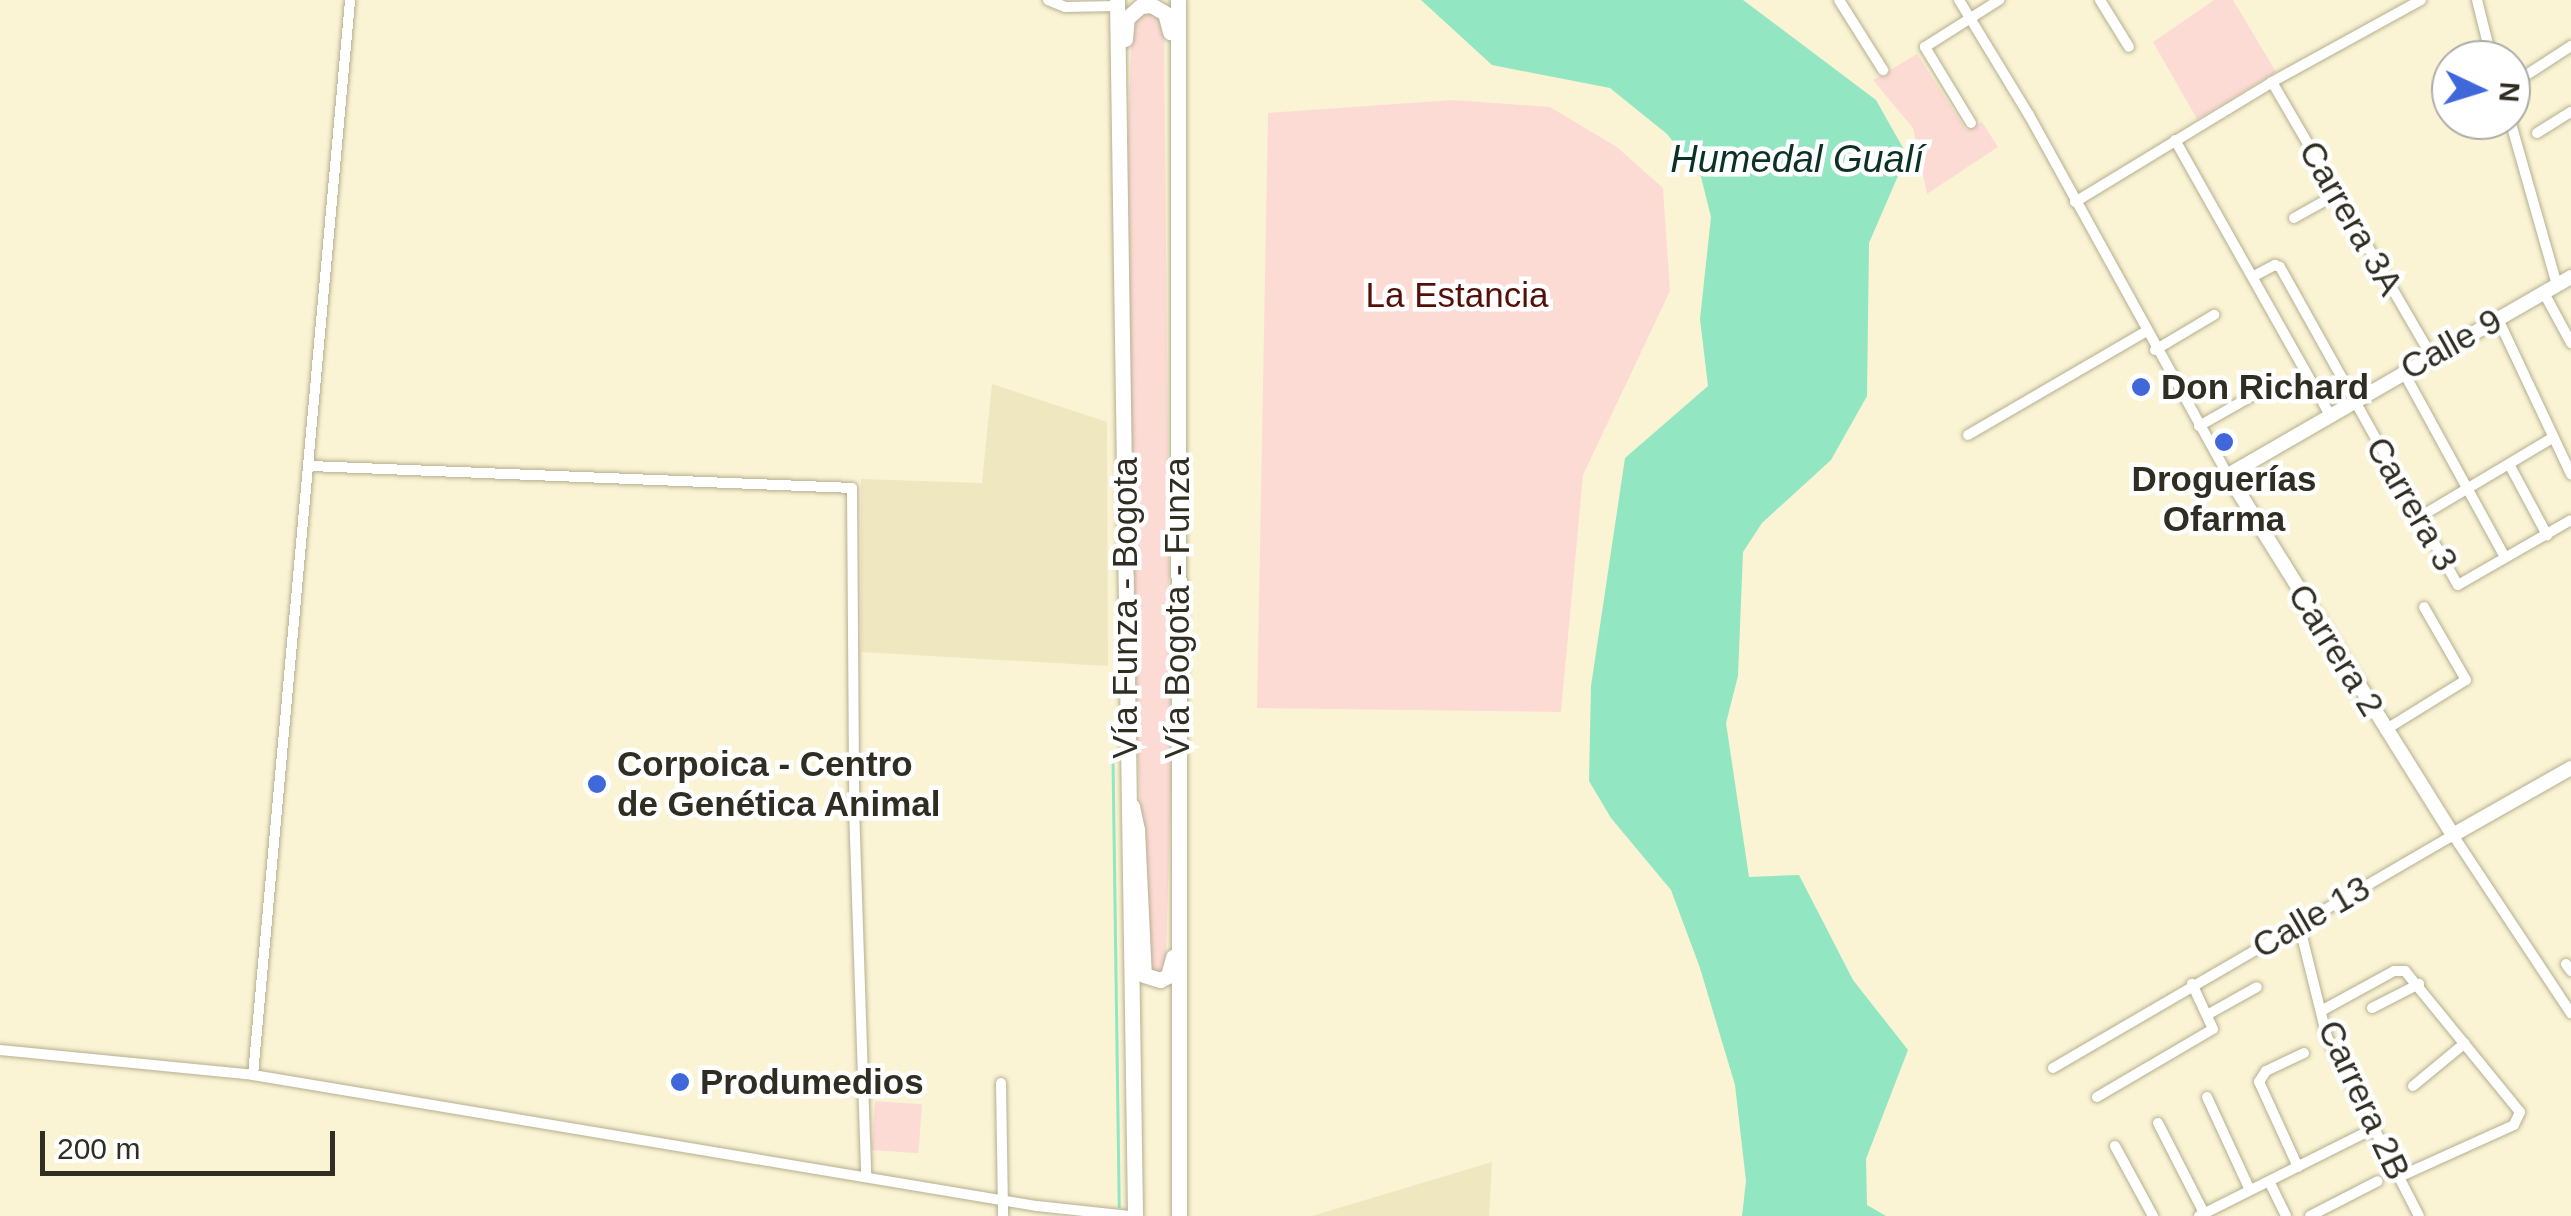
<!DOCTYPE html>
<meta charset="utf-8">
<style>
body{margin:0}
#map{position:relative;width:2571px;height:1216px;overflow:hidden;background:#faf4d4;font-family:Helvetica,sans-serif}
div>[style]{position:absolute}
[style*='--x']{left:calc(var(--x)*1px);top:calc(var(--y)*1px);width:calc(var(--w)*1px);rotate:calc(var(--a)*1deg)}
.built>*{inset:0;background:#efe7c0}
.green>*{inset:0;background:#fddbd5;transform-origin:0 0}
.water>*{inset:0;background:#92e6c2}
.stream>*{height:2.5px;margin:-1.25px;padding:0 1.25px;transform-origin:1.25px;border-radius:1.25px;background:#92e6c2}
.roads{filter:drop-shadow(0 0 2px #b5af90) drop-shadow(0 0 2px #b5af90)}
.minor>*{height:10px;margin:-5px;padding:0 5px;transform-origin:5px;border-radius:5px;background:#fff}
.secondary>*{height:14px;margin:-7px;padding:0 7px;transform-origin:7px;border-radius:7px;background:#fff}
.primary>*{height:15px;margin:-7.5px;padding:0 7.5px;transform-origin:7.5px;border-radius:7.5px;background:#fff}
.dots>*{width:28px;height:28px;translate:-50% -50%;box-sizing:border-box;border:5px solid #fff;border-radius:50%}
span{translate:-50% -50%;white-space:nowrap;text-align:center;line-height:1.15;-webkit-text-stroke:9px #fff;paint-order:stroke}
.street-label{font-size:35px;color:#302e22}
.park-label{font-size:35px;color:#541008}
.poi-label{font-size:35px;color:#302e22;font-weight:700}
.left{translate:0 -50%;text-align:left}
.water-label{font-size:38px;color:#0b3224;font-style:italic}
.north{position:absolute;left:2431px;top:40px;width:100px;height:100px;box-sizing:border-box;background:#fff;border:2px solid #acaba7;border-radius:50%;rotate:94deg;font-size:28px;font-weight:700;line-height:40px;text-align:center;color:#302e22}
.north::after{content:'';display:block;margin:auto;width:35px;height:45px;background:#4168da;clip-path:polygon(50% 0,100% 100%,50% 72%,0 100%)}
.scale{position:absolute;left:40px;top:1131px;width:295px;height:45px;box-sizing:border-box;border:5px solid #302e22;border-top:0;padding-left:12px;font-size:30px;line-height:35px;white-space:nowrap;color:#302e22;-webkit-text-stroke:8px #fff;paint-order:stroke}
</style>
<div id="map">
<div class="built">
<div style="clip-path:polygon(992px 384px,1107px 422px,1108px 666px,861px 652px,861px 479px,982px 483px)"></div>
<div style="clip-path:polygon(1492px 1162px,1489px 1216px,1312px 1216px)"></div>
</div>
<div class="green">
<div style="clip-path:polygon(2214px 0,2233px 0,2276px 72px,2197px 119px,2153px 42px)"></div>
<div style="clip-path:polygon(1146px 11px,1158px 14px,1164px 23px,1171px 786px,1166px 959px,1159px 972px,1149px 972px,1134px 683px,1125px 217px,1132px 24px)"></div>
<div style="clip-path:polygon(1917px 54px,1966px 130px,1982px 122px,1998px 147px,1927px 194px,1913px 128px,1873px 80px)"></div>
<div style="clip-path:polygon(1453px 100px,1550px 107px,1617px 147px,1663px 188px,1670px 291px,1583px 475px,1561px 712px,1257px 708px,1268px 113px)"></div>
<div style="left:875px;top:1101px;width:47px;height:49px;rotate:4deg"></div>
</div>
<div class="water">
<div style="clip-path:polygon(1421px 0,1743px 0,1876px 100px,1907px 155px,1869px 243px,1867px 396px,1831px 460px,1762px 523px,1743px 552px,1738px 676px,1726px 723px,1749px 877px,1799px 875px,1853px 980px,1908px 1050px,1866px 1159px,1867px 1205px,1886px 1216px,1742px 1216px,1746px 1181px,1735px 1085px,1700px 968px,1671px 890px,1611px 818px,1589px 781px,1591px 686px,1625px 458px,1708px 386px,1700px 319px,1711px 217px,1701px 177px,1667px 134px,1610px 88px,1492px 65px)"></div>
</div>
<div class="stream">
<div style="--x:1113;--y:760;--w:446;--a:89.2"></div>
</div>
<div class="roads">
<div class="minor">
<div style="--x:1048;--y:0;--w:18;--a:22"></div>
<div style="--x:1065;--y:7;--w:52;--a:-1.1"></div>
<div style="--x:1839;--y:0;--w:83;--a:57.8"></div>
<div style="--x:1959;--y:0;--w:135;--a:58.7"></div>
<div style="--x:2029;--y:115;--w:411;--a:61.1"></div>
<div style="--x:2100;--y:0;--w:55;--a:58.3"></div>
<div style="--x:2477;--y:0;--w:62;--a:76"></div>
<div style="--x:2272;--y:82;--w:316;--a:59.8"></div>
<div style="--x:2511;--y:85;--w:72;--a:-33"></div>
<div style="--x:2510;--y:120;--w:172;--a:74.1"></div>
<div style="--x:1971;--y:123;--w:89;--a:-121.2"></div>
<div style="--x:1925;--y:47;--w:88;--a:-32.4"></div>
<div style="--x:2537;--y:133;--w:40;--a:-32"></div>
<div style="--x:2175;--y:140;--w:316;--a:60.6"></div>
<div style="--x:2075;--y:202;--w:231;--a:-31.3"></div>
<div style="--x:2272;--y:82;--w:170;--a:-28.8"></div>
<div style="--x:2294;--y:218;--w:49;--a:-29.2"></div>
<div style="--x:2254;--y:276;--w:24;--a:-28"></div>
<div style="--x:2275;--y:265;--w:5;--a:22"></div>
<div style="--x:2280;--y:267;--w:364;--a:60.8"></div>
<div style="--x:2458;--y:585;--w:130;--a:-29.9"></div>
<div style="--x:2544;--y:293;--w:57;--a:61.6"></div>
<div style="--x:2497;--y:317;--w:174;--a:64.8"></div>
<div style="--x:2155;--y:350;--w:69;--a:-30.7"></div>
<div style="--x:2403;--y:371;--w:212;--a:61.3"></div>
<div style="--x:2199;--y:426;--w:61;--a:-29.5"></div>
<div style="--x:1968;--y:435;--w:205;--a:-30.2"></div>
<div style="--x:2509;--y:464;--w:81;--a:61.8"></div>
<div style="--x:310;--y:466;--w:542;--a:2.32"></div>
<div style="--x:852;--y:488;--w:319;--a:89.6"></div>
<div style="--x:854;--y:807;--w:369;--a:88.1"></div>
<div style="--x:2418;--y:518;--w:156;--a:-30.8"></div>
<div style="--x:2385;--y:730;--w:95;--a:-31.7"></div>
<div style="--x:2466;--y:680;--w:84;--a:-119.9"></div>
<div style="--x:2299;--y:924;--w:116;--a:76.1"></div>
<div style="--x:2327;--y:1037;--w:201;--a:62.8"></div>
<div style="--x:2566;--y:964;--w:9;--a:54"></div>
<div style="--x:2372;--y:1008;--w:53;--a:-27.1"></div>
<div style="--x:2321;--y:1011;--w:83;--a:-28.7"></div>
<div style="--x:2394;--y:971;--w:11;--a:0"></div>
<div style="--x:2405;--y:971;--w:182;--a:50.8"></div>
<div style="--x:2520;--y:1112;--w:14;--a:115"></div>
<div style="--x:2514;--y:1125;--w:126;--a:155.7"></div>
<div style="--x:2207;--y:1015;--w:57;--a:-29.2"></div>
<div style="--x:0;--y:1050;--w:254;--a:5.6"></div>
<div style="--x:253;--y:1075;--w:795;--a:9.49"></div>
<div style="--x:1037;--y:1206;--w:95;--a:6.1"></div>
<div style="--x:2053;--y:1068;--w:463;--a:-30.2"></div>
<div style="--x:2453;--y:835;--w:214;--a:56.5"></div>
<div style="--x:253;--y:1075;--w:1079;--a:-84.84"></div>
<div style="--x:1001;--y:1083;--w:133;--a:89.1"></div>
<div style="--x:2413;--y:1086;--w:67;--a:-39.6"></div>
<div style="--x:2097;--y:1097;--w:134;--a:-30.4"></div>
<div style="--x:2213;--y:1029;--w:50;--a:-115"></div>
<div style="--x:2207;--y:1097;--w:102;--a:65.2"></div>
<div style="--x:2158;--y:1123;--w:101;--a:62.9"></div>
<div style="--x:2115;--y:1146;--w:80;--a:61.5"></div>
<div style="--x:2298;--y:1167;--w:94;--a:-114.6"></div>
<div style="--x:2259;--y:1082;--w:13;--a:-58"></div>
<div style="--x:2266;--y:1071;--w:42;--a:-25.3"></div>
<div style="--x:2269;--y:1181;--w:39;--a:64"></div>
<div style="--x:2199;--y:1216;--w:197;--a:-26.6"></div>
<div style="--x:2310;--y:1216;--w:76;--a:-27.2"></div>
</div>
<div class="secondary">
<div style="--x:2571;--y:277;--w:396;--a:150"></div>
<div style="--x:2228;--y:475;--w:425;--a:58"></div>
<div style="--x:2453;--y:835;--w:136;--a:-29.6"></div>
</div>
<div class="primary">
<div style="--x:1117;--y:0;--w:1216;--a:89.15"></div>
<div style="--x:1178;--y:0;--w:1216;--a:89.95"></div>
<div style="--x:1125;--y:39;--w:21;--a:-85"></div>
<div style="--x:1127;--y:18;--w:18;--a:-41"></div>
<div style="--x:1141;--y:6;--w:10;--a:-6"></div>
<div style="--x:1151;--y:5;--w:16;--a:30"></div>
<div style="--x:1165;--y:13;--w:20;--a:75"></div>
<div style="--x:1132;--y:806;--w:24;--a:78"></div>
<div style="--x:1137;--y:829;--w:146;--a:87.3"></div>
<div style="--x:1144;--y:975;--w:17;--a:17"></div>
<div style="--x:1160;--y:980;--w:9;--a:-27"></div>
<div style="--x:1168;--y:976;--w:20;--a:-75"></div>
</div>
</div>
<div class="dots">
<div style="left:2141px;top:387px;background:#4168da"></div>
<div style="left:2224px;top:442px;background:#4168da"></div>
<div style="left:597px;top:784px;background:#4168da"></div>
<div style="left:680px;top:1082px;background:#4168da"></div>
</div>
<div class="street-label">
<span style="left:2351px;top:218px;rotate:60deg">Carrera 3A</span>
<span style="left:2451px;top:344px;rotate:-29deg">Calle 9</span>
<span style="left:2412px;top:504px;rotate:60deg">Carrera 3</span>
<span style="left:1125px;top:608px;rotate:-90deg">Vía Funza - Bogota</span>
<span style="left:1177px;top:608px;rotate:-90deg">Vía Bogota - Funza</span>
<span style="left:2336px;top:650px;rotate:58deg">Carrera 2</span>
<span style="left:2311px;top:917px;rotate:-30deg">Calle 13</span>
<span style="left:2364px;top:1100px;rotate:65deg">Carrera 2B</span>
</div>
<div class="park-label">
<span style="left:1457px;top:295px">La Estancia</span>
</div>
<div class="poi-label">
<span class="left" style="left:2161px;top:387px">Don Richard</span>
<span style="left:2224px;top:499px">Droguerías<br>Ofarma</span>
<span class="left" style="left:617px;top:784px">Corpoica - Centro<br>de Genética Animal</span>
<span class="left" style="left:700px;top:1082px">Produmedios</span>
</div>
<div class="water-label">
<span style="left:1797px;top:160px">Humedal Gualí</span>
</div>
<div class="north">N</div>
<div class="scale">200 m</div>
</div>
